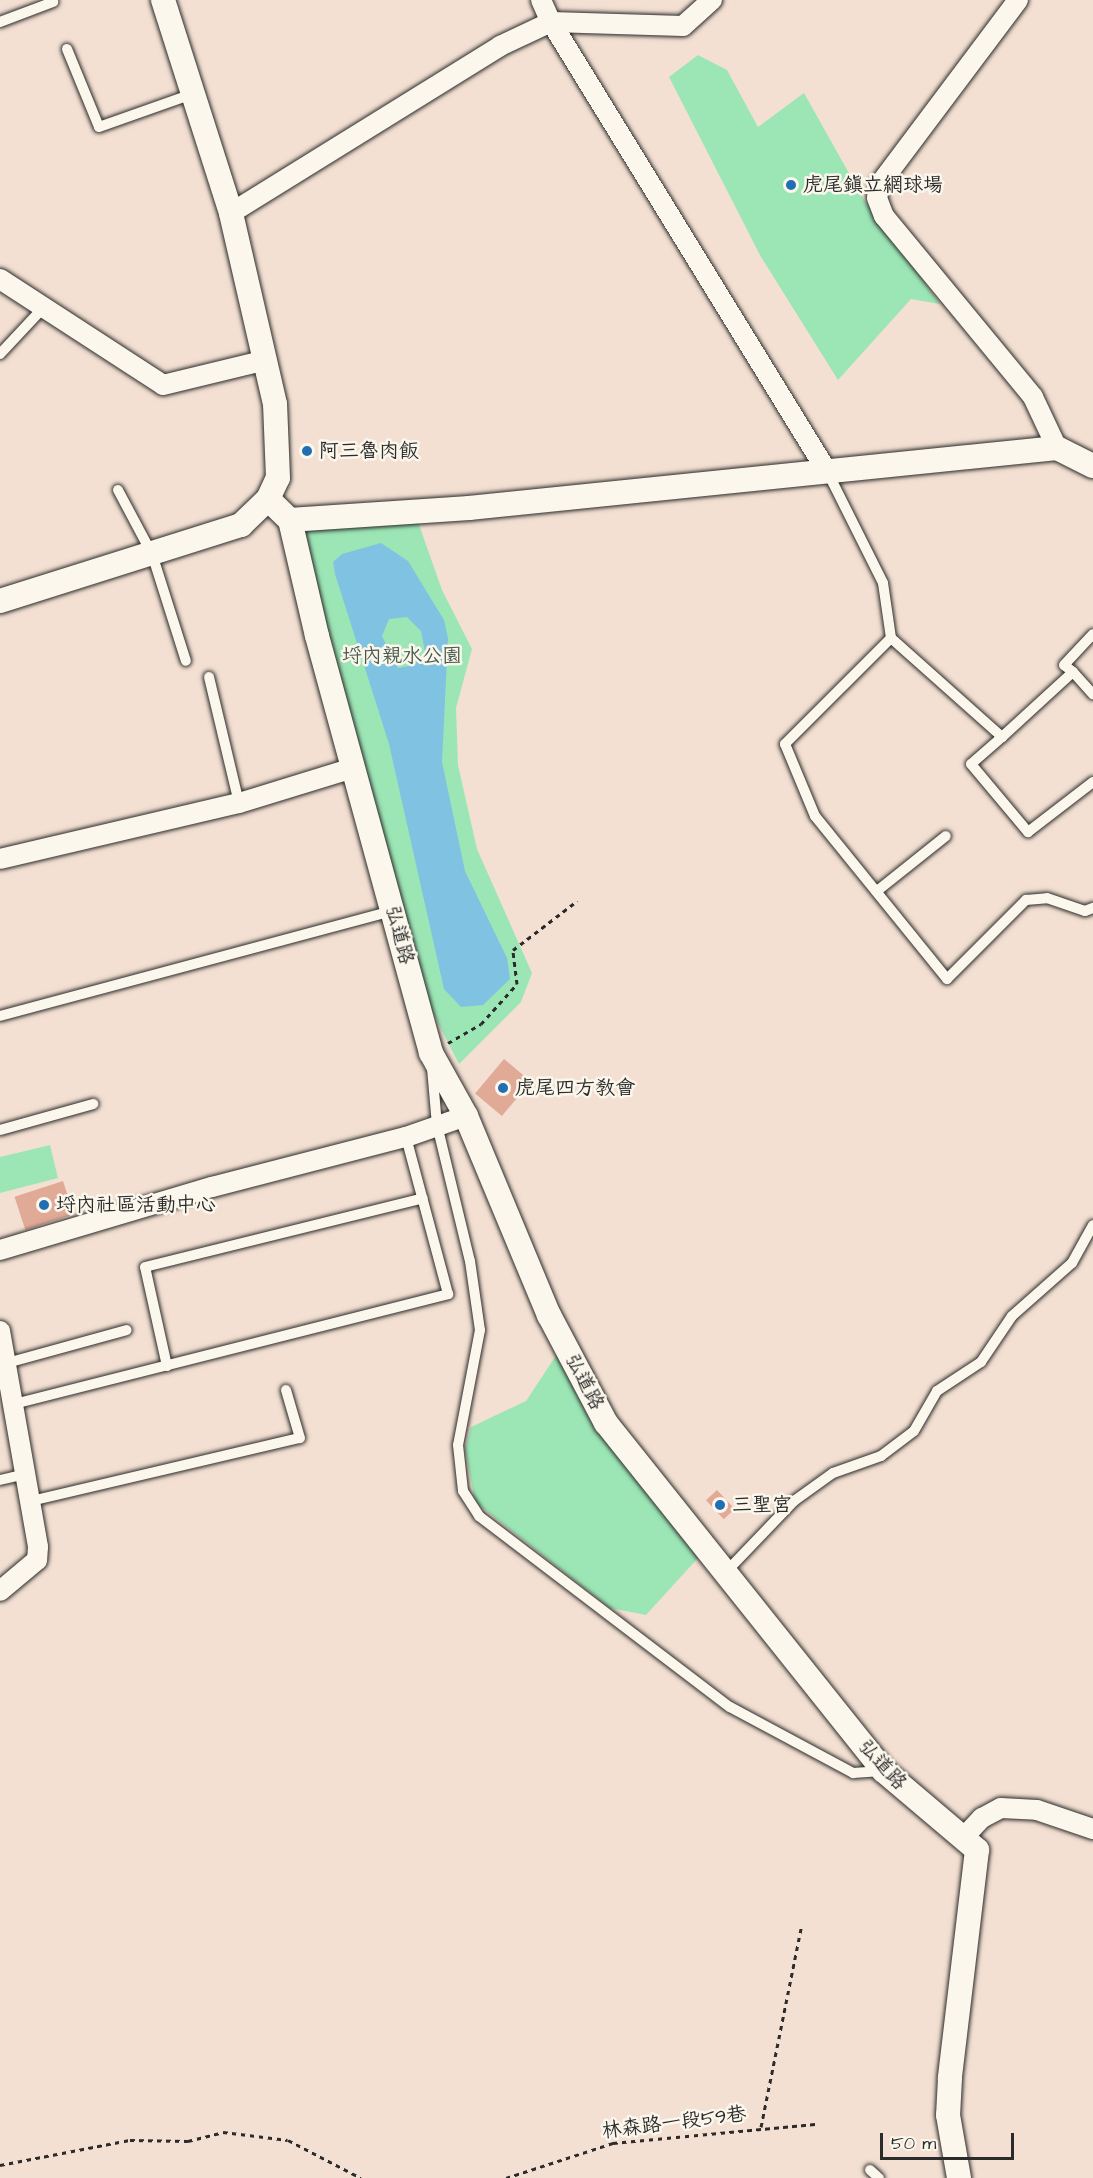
<!DOCTYPE html>
<meta charset="utf-8">
<style>
body{margin:0}
#map{position:relative;width:1093px;height:2178px;overflow:hidden;background:#f3e0d2;font-family:"Architects Daughter","LXGW WenKai TC",sans-serif}
div>[style]{position:absolute}
[style*='--x']{left:calc(var(--x)*1px);top:calc(var(--y)*1px);width:calc(var(--w)*1px);rotate:calc(var(--a)*1deg)}
.green>*{inset:0;background:#9ce6b5}
.water>*{inset:0;background:#80c2e1}
.building>*{inset:0;background:#e1aa97;transform-origin:0 0}
.path>*{height:3px;margin-top:-1.5px;transform-origin:0;background:repeating-linear-gradient(90deg,#2b2b2b 0 4.5px,transparent 0 9px)}
.roads{filter:drop-shadow(0 0 2px #2b2b2b) drop-shadow(0 0 2px #2b2b2b)}
.service>*{height:10px;margin:-5px;padding:0 5px;transform-origin:5px;border-radius:5px;background:#fbf7ec}
.minor>*{height:20px;margin:-10px;padding:0 10px;transform-origin:10px;border-radius:10px;background:#fbf7ec}
.tertiary>*{height:24px;margin:-12px;padding:0 12px;transform-origin:12px;border-radius:12px;background:#fbf7ec}
.dots>*{width:16px;height:16px;translate:-50% -50%;box-sizing:border-box;border:3px solid #fbf7ec;border-radius:50%}
span{translate:-50% -50%;white-space:nowrap;text-align:center;line-height:1.15;-webkit-text-stroke:5px #fbf7ec;paint-order:stroke}
.poi-label{font-size:20px;color:#2b2b2b}
.left{translate:0 -50%;text-align:left}
.park-label{font-size:20px;color:#475a4e}
.street-label{font-size:20px;color:#2b2b2b}
.scale{position:absolute;left:880px;top:2133px;width:134px;height:27px;box-sizing:border-box;border:3px solid #2b2b2b;border-top:0;padding-left:8px;font-size:18px;line-height:21px;white-space:nowrap;color:#2b2b2b;-webkit-text-stroke:4px #fbf7ec;paint-order:stroke}
</style>
<div id="map">
<div class="green">
<div style="clip-path:polygon(698px 55px,727px 70px,758px 127px,804px 93px,864px 200px,940px 304px,911px 299px,838px 380px,761px 257px,669px 77px)"></div>
<div style="clip-path:polygon(417px 519px,442px 590px,472px 649px,456px 708px,458px 765px,477px 849px,532px 973px,521px 1002px,459px 1064px,426px 1000px,301px 530px)"></div>
<div style="clip-path:polygon(50px 1145px,58px 1178px,0 1193px,0 1157px)"></div>
<div style="clip-path:polygon(559px 1351px,597px 1425px,698px 1558px,646px 1615px,610px 1608px,475px 1502px,465px 1449px,471px 1427px,526px 1401px)"></div>
</div>
<div class="water">
<div style="clip-path:polygon(evenodd,381px 543px,408px 561px,444px 620px,448px 638px,442px 762px,465px 871px,507px 958px,510px 979px,483px 1005px,461px 1007px,444px 989px,389px 744px,335px 574px,333px 562px,342px 554px,381px 543px,407px 617px,421px 631px,425px 652px,414px 665px,398px 668px,382px 636px,389px 619px,407px 617px)"></div>
</div>
<div class="building">
<div style="left:504px;top:1059px;width:35px;height:45px;rotate:40deg"></div>
<div style="left:63px;top:1181px;width:35px;height:51px;rotate:72deg"></div>
<div style="left:717px;top:1490px;width:26px;height:15px;rotate:47deg"></div>
</div>
<div class="path">
<div style="--x:448;--y:1043;--w:38;--a:-30"></div>
<div style="--x:481;--y:1024;--w:54;--a:-48"></div>
<div style="--x:517;--y:984;--w:34;--a:-97"></div>
<div style="--x:513;--y:950;--w:81;--a:-37.4"></div>
<div style="--x:761;--y:2127;--w:203;--a:-78.6"></div>
<div style="--x:0;--y:2165;--w:132;--a:-10.9"></div>
<div style="--x:130;--y:2140;--w:58;--a:1"></div>
<div style="--x:188;--y:2141;--w:36;--a:-14"></div>
<div style="--x:223;--y:2132;--w:65;--a:7"></div>
<div style="--x:288;--y:2140;--w:82;--a:27.5"></div>
<div style="--x:506;--y:2178;--w:113;--a:-18.1"></div>
<div style="--x:613;--y:2143;--w:203;--a:-5.4"></div>
</div>
<div class="roads">
<div class="service">
<div style="--x:0;--y:22;--w:57;--a:-20.7"></div>
<div style="--x:67;--y:49;--w:84;--a:67.7"></div>
<div style="--x:99;--y:127;--w:102;--a:-19.5"></div>
<div style="--x:0;--y:354;--w:64;--a:-46.9"></div>
<div style="--x:828;--y:473;--w:123;--a:63.4"></div>
<div style="--x:883;--y:583;--w:56;--a:81.7"></div>
<div style="--x:891;--y:638;--w:150;--a:135"></div>
<div style="--x:785;--y:744;--w:78;--a:67.4"></div>
<div style="--x:815;--y:816;--w:210;--a:51"></div>
<div style="--x:947;--y:979;--w:112;--a:-45"></div>
<div style="--x:1026;--y:900;--w:21;--a:-5"></div>
<div style="--x:1047;--y:898;--w:40;--a:18.9"></div>
<div style="--x:1085;--y:911;--w:9;--a:-21"></div>
<div style="--x:118;--y:490;--w:72;--a:62"></div>
<div style="--x:152;--y:554;--w:112;--a:72.4"></div>
<div style="--x:891;--y:638;--w:149;--a:41.7"></div>
<div style="--x:1002;--y:737;--w:96;--a:-42.5"></div>
<div style="--x:1073;--y:672;--w:11;--a:-142"></div>
<div style="--x:1064;--y:665;--w:42;--a:-46.9"></div>
<div style="--x:1073;--y:672;--w:30;--a:48"></div>
<div style="--x:209;--y:677;--w:130;--a:76.6"></div>
<div style="--x:1002;--y:737;--w:41;--a:138.9"></div>
<div style="--x:971;--y:764;--w:89;--a:50"></div>
<div style="--x:1028;--y:832;--w:82;--a:-37.6"></div>
<div style="--x:877;--y:891;--w:88;--a:-38.6"></div>
<div style="--x:0;--y:1016;--w:406;--a:-15"></div>
<div style="--x:432;--y:1068;--w:57;--a:85"></div>
<div style="--x:437;--y:1125;--w:140;--a:76.4"></div>
<div style="--x:470;--y:1261;--w:70;--a:81.8"></div>
<div style="--x:480;--y:1330;--w:117;--a:100.8"></div>
<div style="--x:458;--y:1445;--w:46;--a:83.8"></div>
<div style="--x:463;--y:1491;--w:30;--a:57"></div>
<div style="--x:479;--y:1516;--w:315;--a:37.3"></div>
<div style="--x:730;--y:1707;--w:140;--a:28.2"></div>
<div style="--x:853;--y:1773;--w:29;--a:-4"></div>
<div style="--x:0;--y:1130;--w:97;--a:-15.6"></div>
<div style="--x:7;--y:1363;--w:124;--a:-15.4"></div>
<div style="--x:167;--y:1366;--w:101;--a:-102.5"></div>
<div style="--x:145;--y:1267;--w:286;--a:-13.9"></div>
<div style="--x:14;--y:1404;--w:448;--a:-14.2"></div>
<div style="--x:448;--y:1294;--w:163;--a:-105"></div>
<div style="--x:0;--y:1480;--w:27;--a:-13"></div>
<div style="--x:31;--y:1501;--w:276;--a:-13.2"></div>
<div style="--x:300;--y:1438;--w:50;--a:-106.3"></div>
<div style="--x:725;--y:1573;--w:100;--a:-46.2"></div>
<div style="--x:794;--y:1501;--w:48;--a:-35.7"></div>
<div style="--x:833;--y:1473;--w:51;--a:-19.5"></div>
<div style="--x:881;--y:1456;--w:41;--a:-37.1"></div>
<div style="--x:914;--y:1431;--w:46;--a:-60.1"></div>
<div style="--x:937;--y:1391;--w:53;--a:-33.4"></div>
<div style="--x:981;--y:1362;--w:55;--a:-56"></div>
<div style="--x:1012;--y:1316;--w:80;--a:-41.5"></div>
<div style="--x:1072;--y:1263;--w:43;--a:-61.1"></div>
<div style="--x:870;--y:2170;--w:12;--a:42"></div>
</div>
<div class="minor">
<div style="--x:541;--y:0;--w:24;--a:66"></div>
<div style="--x:551;--y:22;--w:132;--a:1.7"></div>
<div style="--x:683;--y:26;--w:39;--a:-42"></div>
<div style="--x:1018;--y:0;--w:230;--a:126.9"></div>
<div style="--x:880;--y:184;--w:14;--a:102"></div>
<div style="--x:877;--y:198;--w:19;--a:69"></div>
<div style="--x:884;--y:216;--w:234;--a:50.5"></div>
<div style="--x:1033;--y:397;--w:56;--a:64.8"></div>
<div style="--x:231;--y:213;--w:317;--a:-31.8"></div>
<div style="--x:500;--y:46;--w:56;--a:-25.2"></div>
<div style="--x:551;--y:22;--w:529;--a:58.44"></div>
<div style="--x:0;--y:279;--w:194;--a:33"></div>
<div style="--x:163;--y:385;--w:102;--a:-13.6"></div>
<div style="--x:0;--y:859;--w:245;--a:-13.2"></div>
<div style="--x:239;--y:803;--w:119;--a:-17.1"></div>
<div style="--x:0;--y:1250;--w:221;--a:-16.6"></div>
<div style="--x:212;--y:1187;--w:200;--a:-14.5"></div>
<div style="--x:406;--y:1137;--w:64;--a:-19.3"></div>
<div style="--x:0;--y:1331;--w:219;--a:80"></div>
<div style="--x:38;--y:1547;--w:13;--a:94"></div>
<div style="--x:37;--y:1560;--w:48;--a:140"></div>
<div style="--x:964;--y:1837;--w:26;--a:-47"></div>
<div style="--x:982;--y:1818;--w:21;--a:-28"></div>
<div style="--x:1001;--y:1808;--w:36;--a:3"></div>
<div style="--x:1037;--y:1810;--w:59;--a:18.7"></div>
</div>
<div class="tertiary">
<div style="--x:268;--y:499;--w:30;--a:44"></div>
<div style="--x:290;--y:520;--w:119;--a:76.9"></div>
<div style="--x:317;--y:636;--w:432;--a:74.7"></div>
<div style="--x:431;--y:1053;--w:72;--a:60.9"></div>
<div style="--x:466;--y:1116;--w:216;--a:67.4"></div>
<div style="--x:549;--y:1315;--w:122;--a:62.2"></div>
<div style="--x:606;--y:1423;--w:445;--a:51.4"></div>
<div style="--x:884;--y:1771;--w:122;--a:40.3"></div>
<div style="--x:977;--y:1850;--w:230;--a:96.8"></div>
<div style="--x:950;--y:2078;--w:37;--a:93"></div>
<div style="--x:948;--y:2115;--w:64;--a:80.1"></div>
<div style="--x:290;--y:520;--w:179;--a:-3.8"></div>
<div style="--x:469;--y:508;--w:591;--a:-5.83"></div>
<div style="--x:1057;--y:448;--w:40;--a:26.6"></div>
<div style="--x:0;--y:601;--w:253;--a:-17.5"></div>
<div style="--x:241;--y:525;--w:37;--a:-44"></div>
<div style="--x:268;--y:499;--w:23;--a:-65"></div>
<div style="--x:278;--y:478;--w:74;--a:-92.3"></div>
<div style="--x:275;--y:404;--w:196;--a:-103"></div>
<div style="--x:231;--y:213;--w:224;--a:-107.7"></div>
</div>
</div>
<div class="dots">
<div style="left:791px;top:185px;background:#1f6fb2"></div>
<div style="left:307px;top:451px;background:#1f6fb2"></div>
<div style="left:503px;top:1088px;background:#1f6fb2"></div>
<div style="left:44px;top:1205px;background:#1f6fb2"></div>
<div style="left:720px;top:1505px;background:#1f6fb2"></div>
</div>
<div class="poi-label">
<span class="left" style="left:803px;top:185px">虎尾鎮立網球場</span>
<span class="left" style="left:319px;top:451px">阿三魯肉飯</span>
<span class="left" style="left:515px;top:1088px">虎尾四方教會</span>
<span class="left" style="left:56px;top:1205px">埒內社區活動中心</span>
<span class="left" style="left:732px;top:1505px">三聖宮</span>
</div>
<div class="park-label">
<span style="left:402px;top:656px">埒內親水公園</span>
</div>
<div class="street-label">
<span style="left:399px;top:935px;rotate:75deg">弘道路</span>
<span style="left:584px;top:1382px;rotate:62deg">弘道路</span>
<span style="left:882px;top:1765px;rotate:47deg">弘道路</span>
<span style="left:674px;top:2123px;rotate:-7deg">林森路一段59巷</span>
</div>
<div class="scale">50 m</div>
</div>
